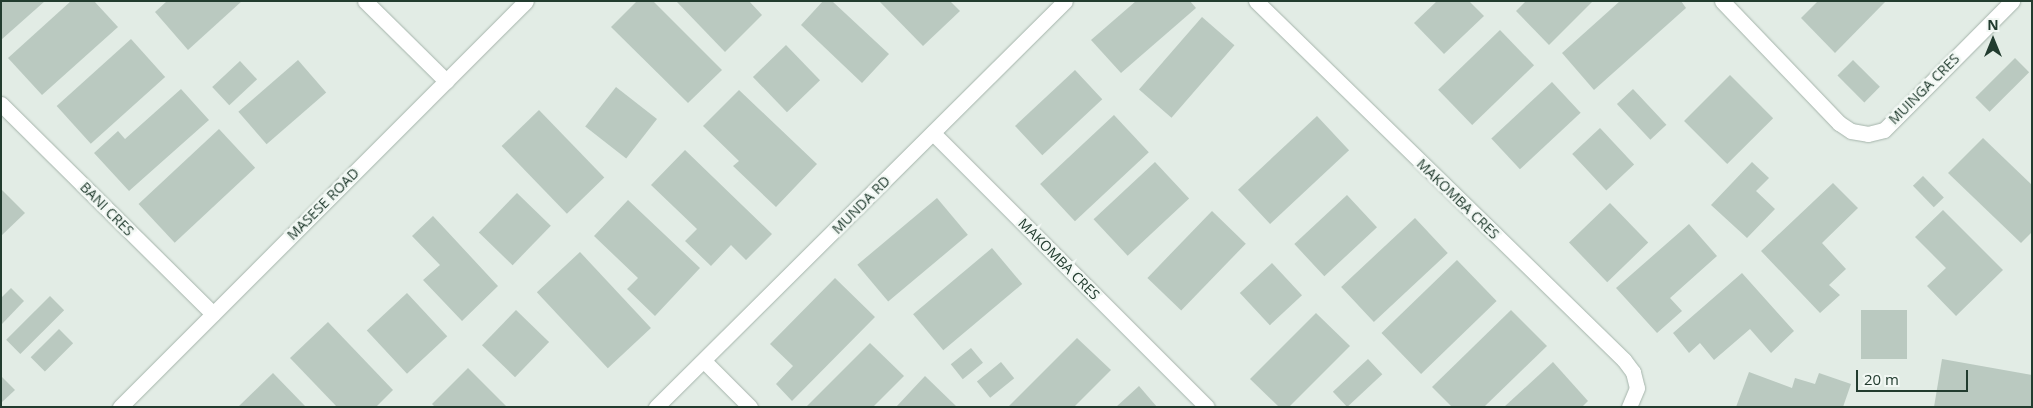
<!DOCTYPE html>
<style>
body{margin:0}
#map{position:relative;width:2033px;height:408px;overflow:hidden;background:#e2ece5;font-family:"Open Sans",sans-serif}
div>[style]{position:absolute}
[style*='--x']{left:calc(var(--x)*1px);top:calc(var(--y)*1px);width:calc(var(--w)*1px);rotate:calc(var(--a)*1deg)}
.building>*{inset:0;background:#bac9c0;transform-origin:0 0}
.roads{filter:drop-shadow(0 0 1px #a5b4ab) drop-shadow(0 0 1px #a5b4ab)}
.minor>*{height:15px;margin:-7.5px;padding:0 7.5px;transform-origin:7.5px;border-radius:7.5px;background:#fff}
span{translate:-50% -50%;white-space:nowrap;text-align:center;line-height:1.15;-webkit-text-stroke:5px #f2f8f4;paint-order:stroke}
.street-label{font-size:14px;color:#223c2f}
.frame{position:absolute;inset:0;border:2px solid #223c2f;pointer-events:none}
.north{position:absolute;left:1968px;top:15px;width:50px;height:50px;-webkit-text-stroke:4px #f2f8f4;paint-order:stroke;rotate:0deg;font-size:14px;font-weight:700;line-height:20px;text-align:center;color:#223c2f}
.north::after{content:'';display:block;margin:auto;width:18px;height:22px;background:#223c2f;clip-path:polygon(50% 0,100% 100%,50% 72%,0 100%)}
.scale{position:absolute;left:1856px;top:370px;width:112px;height:22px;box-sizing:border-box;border:2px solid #223c2f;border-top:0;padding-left:6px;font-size:15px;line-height:18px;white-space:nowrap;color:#223c2f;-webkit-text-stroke:4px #f2f8f4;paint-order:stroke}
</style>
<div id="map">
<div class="building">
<div style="clip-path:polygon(1px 1px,45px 1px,1px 40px)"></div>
<div style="clip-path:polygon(71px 1px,94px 1px,118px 27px,42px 95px,8px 58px)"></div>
<div style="clip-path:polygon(167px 1px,242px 1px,188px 50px,155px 12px)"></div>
<div style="clip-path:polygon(637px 1px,653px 1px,722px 70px,688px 103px,611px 27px)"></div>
<div style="clip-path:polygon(676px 1px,749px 1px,762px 15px,725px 52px)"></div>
<div style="clip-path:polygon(823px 1px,832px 1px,889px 54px,862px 83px,801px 25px)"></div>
<div style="clip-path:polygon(879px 1px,950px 1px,960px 11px,923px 46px)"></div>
<div style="clip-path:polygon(1136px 1px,1190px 1px,1196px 8px,1121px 73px,1091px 40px)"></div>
<div style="clip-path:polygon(1437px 1px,1469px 1px,1484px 16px,1444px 54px,1414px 23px)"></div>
<div style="clip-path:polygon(1526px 1px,1593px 1px,1549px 45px,1516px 11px)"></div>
<div style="clip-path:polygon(1620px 1px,1681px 1px,1686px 8px,1594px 90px,1562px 53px)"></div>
<div style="clip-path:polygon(1818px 1px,1886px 1px,1835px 53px,1801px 18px)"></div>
<div style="left:1202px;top:17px;width:43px;height:96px;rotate:41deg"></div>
<div style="left:1500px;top:30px;width:49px;height:86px;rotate:46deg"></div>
<div style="left:131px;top:39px;width:51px;height:100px;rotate:48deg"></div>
<div style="left:786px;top:45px;width:49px;height:46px;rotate:46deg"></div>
<div style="left:2015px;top:58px;width:20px;height:56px;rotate:45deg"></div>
<div style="left:298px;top:60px;width:43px;height:79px;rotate:49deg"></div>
<div style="left:1853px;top:60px;width:38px;height:22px;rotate:45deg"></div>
<div style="left:240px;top:61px;width:25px;height:38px;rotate:47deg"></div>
<div style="left:1075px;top:70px;width:40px;height:82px;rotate:47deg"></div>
<div style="left:1730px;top:75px;width:61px;height:65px;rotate:45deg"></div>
<div style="left:1552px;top:82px;width:42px;height:83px;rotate:47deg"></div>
<div style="left:616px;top:87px;width:52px;height:50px;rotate:38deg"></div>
<div style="clip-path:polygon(181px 89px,209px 120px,129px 191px,94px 153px,118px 131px,125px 139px)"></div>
<div style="left:1633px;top:89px;width:49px;height:22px;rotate:47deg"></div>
<div style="clip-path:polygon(739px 90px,817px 164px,776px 207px,733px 166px,739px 161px,703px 126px)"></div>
<div style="left:539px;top:110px;width:94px;height:52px;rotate:46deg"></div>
<div style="left:1114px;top:115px;width:51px;height:101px;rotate:47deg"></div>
<div style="left:1317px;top:116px;width:47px;height:108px;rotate:47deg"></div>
<div style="left:1600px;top:128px;width:50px;height:38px;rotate:47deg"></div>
<div style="left:219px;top:129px;width:53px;height:110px;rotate:47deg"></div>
<div style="clip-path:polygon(1983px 138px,2032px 185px,2032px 232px,2021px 243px,1948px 173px)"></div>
<div style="clip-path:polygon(685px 150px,772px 234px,746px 260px,731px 245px,711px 266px,685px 241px,697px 229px,651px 185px)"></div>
<div style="left:1155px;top:162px;width:50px;height:84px;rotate:47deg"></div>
<div style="clip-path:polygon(1752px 162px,1769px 178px,1756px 191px,1775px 209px,1747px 238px,1711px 205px)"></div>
<div style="left:1923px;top:176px;width:30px;height:14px;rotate:46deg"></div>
<div style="clip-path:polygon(1833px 183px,1858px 208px,1822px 243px,1846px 269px,1829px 285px,1840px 295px,1820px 313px,1761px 251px)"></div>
<div style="clip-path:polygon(1px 189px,25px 213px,1px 236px)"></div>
<div style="left:517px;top:193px;width:47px;height:55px;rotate:44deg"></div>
<div style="left:1347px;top:195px;width:44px;height:72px;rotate:47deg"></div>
<div style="left:937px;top:198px;width:48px;height:104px;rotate:50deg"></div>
<div style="clip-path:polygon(628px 200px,700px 268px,655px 316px,627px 289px,638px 278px,594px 236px)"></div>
<div style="left:1610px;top:203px;width:55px;height:57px;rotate:46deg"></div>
<div style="clip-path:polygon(1943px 210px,2003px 270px,1956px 316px,1927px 286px,1946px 268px,1915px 237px)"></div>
<div style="left:1212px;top:211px;width:47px;height:93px;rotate:44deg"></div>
<div style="clip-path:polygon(433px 216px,498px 286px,462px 321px,423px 280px,440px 265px,412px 236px)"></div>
<div style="left:1415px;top:218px;width:48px;height:101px;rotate:47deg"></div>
<div style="clip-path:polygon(1689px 224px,1717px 256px,1670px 298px,1682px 311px,1657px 333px,1616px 288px)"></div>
<div style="left:992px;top:248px;width:47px;height:103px;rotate:50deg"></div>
<div style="left:580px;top:252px;width:104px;height:59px;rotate:47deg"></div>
<div style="left:1457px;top:260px;width:57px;height:105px;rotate:46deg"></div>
<div style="left:1272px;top:263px;width:44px;height:44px;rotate:47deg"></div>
<div style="clip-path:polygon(1742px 273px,1794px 331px,1771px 353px,1750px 329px,1714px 360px,1700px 343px,1689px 353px,1673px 333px)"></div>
<div style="clip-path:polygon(835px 278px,875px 317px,792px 401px,776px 384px,793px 366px,770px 344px)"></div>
<div style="clip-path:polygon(11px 288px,24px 301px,1px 325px,1px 298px)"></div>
<div style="left:407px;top:293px;width:59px;height:55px;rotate:47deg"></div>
<div style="left:50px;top:296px;width:20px;height:62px;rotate:45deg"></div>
<div style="left:516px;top:310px;width:46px;height:49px;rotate:44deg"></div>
<div style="clip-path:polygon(1511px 310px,1547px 346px,1484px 407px,1452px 407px,1432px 387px)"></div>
<div style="left:1861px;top:310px;width:46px;height:49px"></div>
<div style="clip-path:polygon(1316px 313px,1350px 346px,1289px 407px,1279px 407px,1250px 379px)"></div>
<div style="clip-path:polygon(328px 322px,393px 390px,376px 407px,337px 407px,290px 358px)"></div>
<div style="left:59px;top:329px;width:20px;height:40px;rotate:45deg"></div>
<div style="clip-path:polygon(1077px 338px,1111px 370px,1074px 407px,1008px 407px)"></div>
<div style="clip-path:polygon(870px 343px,904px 376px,873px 407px,806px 407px)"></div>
<div style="left:971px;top:348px;width:19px;height:26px;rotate:51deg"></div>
<div style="left:1368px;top:359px;width:21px;height:48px;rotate:47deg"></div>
<div style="clip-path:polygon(1942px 359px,2032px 375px,2032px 407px,1934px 407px)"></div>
<div style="left:1001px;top:362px;width:21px;height:31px;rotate:51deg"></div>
<div style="clip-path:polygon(1553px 362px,1588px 401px,1582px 407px,1504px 407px)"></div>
<div style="clip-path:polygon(468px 368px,507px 407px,435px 407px,432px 404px)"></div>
<div style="clip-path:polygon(1749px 372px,1792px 388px,1795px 378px,1815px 384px,1819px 373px,1851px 384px,1843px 407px,1736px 407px)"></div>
<div style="clip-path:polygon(273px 373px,306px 407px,238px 407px)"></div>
<div style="clip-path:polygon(1px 376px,15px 390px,1px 403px)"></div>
<div style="clip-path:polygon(925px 376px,957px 407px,896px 407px)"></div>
<div style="clip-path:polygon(1139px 386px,1157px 407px,1116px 407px)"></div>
</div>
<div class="roads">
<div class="minor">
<div style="--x:365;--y:1;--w:114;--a:44.6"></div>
<div style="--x:1256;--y:1;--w:514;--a:44.29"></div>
<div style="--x:1624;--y:360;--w:15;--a:53"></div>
<div style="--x:1633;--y:372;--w:16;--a:76"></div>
<div style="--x:1637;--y:388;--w:21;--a:113"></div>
<div style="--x:1722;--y:1;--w:169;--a:46.2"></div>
<div style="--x:1839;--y:123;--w:14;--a:34"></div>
<div style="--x:1851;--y:131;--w:17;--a:10"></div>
<div style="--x:1868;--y:134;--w:16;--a:-14"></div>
<div style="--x:1884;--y:130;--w:182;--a:-45.2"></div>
<div style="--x:1;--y:104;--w:298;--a:44.7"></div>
<div style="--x:933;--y:133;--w:387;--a:45"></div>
<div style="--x:704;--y:361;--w:65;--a:45"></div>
<div style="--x:120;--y:407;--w:574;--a:-45"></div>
<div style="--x:656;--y:407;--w:576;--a:-44.79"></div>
</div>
</div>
<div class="street-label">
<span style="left:1924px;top:89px;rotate:-45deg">MUINGA CRES</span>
<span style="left:1458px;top:199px;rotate:44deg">MAKOMBA CRES</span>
<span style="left:323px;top:204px;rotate:-45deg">MASESE ROAD</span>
<span style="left:861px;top:205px;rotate:-45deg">MUNDA RD</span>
<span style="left:107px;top:209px;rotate:45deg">BANI CRES</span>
<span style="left:1059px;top:259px;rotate:45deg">MAKOMBA CRES</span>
</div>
<div class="frame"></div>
<div class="north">N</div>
<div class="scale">20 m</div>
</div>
